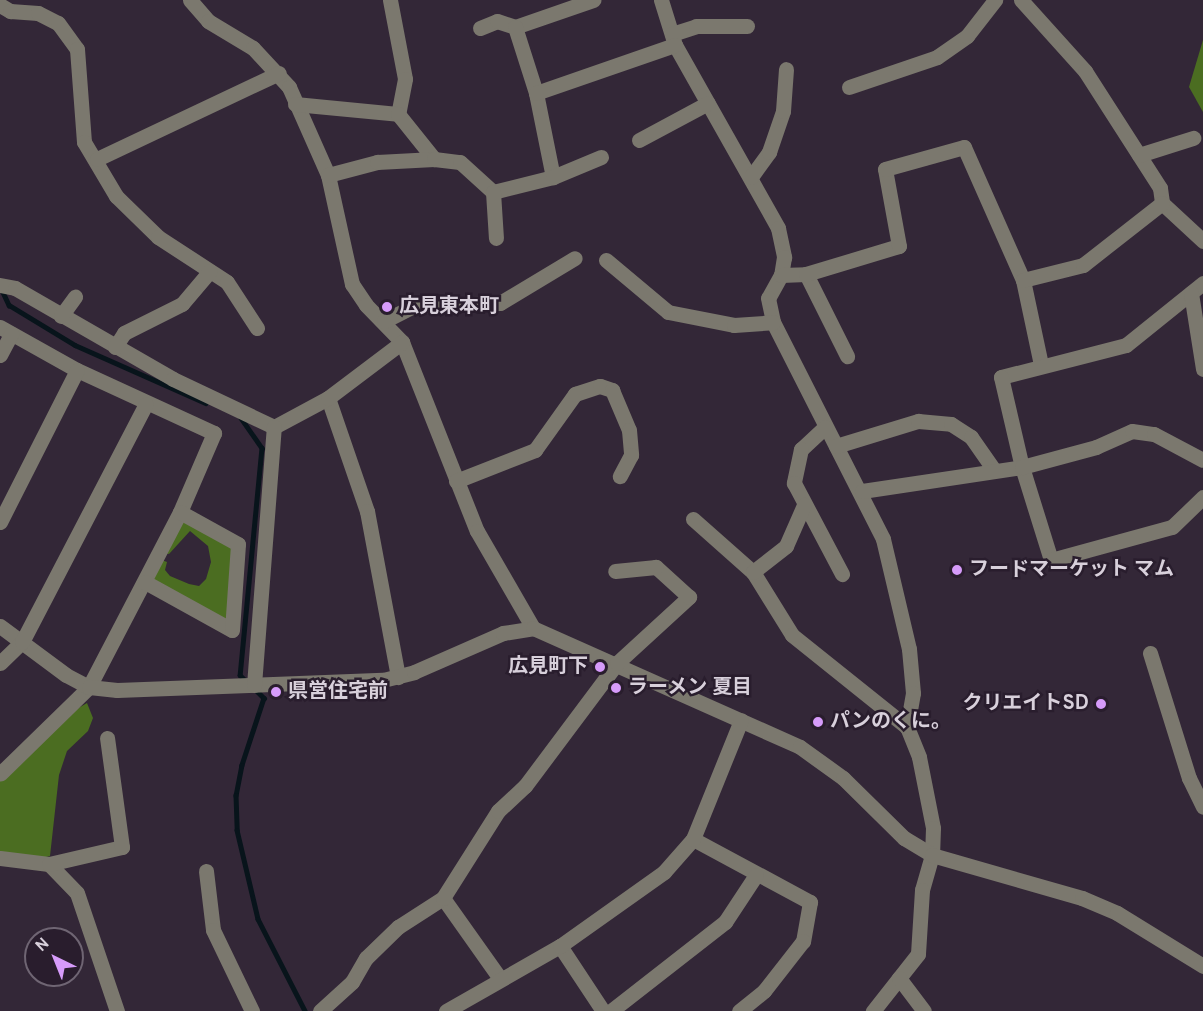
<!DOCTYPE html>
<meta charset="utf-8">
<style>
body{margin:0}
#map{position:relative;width:1203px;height:1011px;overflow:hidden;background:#332737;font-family:Overpass,"Noto Sans JP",sans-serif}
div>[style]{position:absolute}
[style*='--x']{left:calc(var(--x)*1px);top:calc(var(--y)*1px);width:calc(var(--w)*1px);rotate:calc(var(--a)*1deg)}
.forest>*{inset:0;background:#4b6d21}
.stream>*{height:4.5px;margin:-2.25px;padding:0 2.25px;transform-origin:2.25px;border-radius:2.25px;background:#08141b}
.minor>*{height:15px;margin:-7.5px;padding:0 7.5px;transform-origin:7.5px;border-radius:7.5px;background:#7b786e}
.dots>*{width:16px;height:16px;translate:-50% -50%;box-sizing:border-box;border:3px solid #291d2d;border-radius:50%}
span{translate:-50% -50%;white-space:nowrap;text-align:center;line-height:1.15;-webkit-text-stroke:5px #291d2d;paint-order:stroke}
.poi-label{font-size:20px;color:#d8d0db;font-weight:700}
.left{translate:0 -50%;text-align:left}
.right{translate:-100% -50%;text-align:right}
.north{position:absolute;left:24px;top:927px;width:60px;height:60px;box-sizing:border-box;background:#291d2d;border:2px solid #6f6573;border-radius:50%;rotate:317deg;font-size:16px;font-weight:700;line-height:24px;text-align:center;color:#d8d0db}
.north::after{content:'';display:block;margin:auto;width:21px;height:27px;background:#d69bfa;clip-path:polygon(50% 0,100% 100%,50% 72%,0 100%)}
</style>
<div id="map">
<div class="forest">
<div style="clip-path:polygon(1203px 40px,1203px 112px,1189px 87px)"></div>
<div style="clip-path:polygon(181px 514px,233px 546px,230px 623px,149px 581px,159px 559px,167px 562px,165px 570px,170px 576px,189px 584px,199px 586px,206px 579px,211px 562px,208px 546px,190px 531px,169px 554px,163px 553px)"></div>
<div style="clip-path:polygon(87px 703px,93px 718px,88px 731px,67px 751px,59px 775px,50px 856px,30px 861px,0 852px,0 780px,70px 713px)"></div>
</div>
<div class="stream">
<div style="--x:2;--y:290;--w:17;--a:65"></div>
<div style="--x:9;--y:305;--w:77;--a:31.2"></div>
<div style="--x:75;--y:345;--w:143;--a:23.9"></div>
<div style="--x:241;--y:418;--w:37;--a:55"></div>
<div style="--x:262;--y:448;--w:228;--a:95.5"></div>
<div style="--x:240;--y:675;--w:8;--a:45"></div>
<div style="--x:255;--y:689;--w:13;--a:45"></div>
<div style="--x:264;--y:698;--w:71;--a:108.2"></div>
<div style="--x:242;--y:765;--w:31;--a:101"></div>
<div style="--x:236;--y:795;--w:35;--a:88"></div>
<div style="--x:237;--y:830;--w:91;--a:76.7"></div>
<div style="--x:258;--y:919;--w:103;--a:62.9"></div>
</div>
<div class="minor">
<div style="--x:190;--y:0;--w:28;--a:49"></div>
<div style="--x:208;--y:21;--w:52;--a:31"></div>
<div style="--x:253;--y:48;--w:53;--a:47.3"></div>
<div style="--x:289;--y:87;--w:96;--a:66.1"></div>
<div style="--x:328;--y:175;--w:112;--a:77.6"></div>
<div style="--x:352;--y:284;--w:25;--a:56"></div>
<div style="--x:366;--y:305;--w:52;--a:45.8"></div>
<div style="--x:402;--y:342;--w:203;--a:68.4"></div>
<div style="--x:477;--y:531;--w:112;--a:60"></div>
<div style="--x:390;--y:0;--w:80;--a:79.2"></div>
<div style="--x:405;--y:79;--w:36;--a:101"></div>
<div style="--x:661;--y:0;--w:47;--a:72.7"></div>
<div style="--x:675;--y:45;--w:210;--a:60.6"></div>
<div style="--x:778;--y:228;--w:30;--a:78"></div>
<div style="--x:784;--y:257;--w:18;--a:99"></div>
<div style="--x:781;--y:275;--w:26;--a:119"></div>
<div style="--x:768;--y:298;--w:25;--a:78"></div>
<div style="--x:773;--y:322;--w:243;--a:63.1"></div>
<div style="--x:883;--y:539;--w:113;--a:76.7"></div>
<div style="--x:909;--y:649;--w:44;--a:84.8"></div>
<div style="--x:913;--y:693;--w:35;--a:100"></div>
<div style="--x:907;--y:727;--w:32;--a:68"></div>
<div style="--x:919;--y:757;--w:72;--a:78.8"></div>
<div style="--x:933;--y:828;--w:27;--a:92"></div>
<div style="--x:932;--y:855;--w:36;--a:106"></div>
<div style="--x:922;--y:890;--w:64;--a:93.6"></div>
<div style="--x:918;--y:954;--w:73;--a:128.3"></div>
<div style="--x:1021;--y:0;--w:96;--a:48"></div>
<div style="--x:1085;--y:71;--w:139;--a:57.3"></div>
<div style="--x:1160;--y:188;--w:15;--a:82"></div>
<div style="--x:1162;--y:203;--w:56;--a:42.8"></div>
<div style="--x:0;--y:5;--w:12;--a:31"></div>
<div style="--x:10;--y:11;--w:28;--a:4"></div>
<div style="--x:38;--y:13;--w:22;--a:27"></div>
<div style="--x:58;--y:23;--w:32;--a:54"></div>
<div style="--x:77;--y:49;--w:93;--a:85.7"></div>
<div style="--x:84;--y:142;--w:63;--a:59.3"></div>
<div style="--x:116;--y:196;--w:59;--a:44.3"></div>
<div style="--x:158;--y:237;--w:82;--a:33.1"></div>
<div style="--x:227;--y:282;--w:55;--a:56.9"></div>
<div style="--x:515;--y:27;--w:83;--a:-19.1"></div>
<div style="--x:480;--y:28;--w:18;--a:-22"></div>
<div style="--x:497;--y:21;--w:19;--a:18"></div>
<div style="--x:515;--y:27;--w:69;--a:72.3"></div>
<div style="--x:536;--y:93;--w:86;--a:78.6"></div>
<div style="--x:672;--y:34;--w:25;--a:-18"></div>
<div style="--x:696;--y:26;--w:51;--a:0"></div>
<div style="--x:849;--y:87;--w:93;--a:-18.8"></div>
<div style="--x:937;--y:57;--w:37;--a:-35"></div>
<div style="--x:967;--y:36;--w:46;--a:-52.1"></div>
<div style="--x:536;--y:93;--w:147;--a:-19.1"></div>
<div style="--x:295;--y:104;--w:103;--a:5.5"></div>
<div style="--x:398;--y:114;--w:58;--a:51.3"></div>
<div style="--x:639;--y:140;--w:78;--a:-28.2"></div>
<div style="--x:1139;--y:155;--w:57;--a:-17.5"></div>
<div style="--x:97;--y:159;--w:201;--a:-25.3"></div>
<div style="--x:328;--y:175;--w:51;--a:-14.9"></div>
<div style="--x:377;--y:162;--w:57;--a:-3"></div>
<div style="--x:434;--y:159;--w:26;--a:7"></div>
<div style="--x:460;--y:162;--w:45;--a:42.3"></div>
<div style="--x:493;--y:192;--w:62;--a:-14"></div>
<div style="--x:553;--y:177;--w:52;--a:-22.6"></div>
<div style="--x:751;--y:177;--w:31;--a:-54"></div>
<div style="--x:769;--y:152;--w:43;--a:-71.1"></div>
<div style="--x:783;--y:111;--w:42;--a:-85.9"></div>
<div style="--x:493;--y:192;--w:46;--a:86.3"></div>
<div style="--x:606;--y:260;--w:81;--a:40"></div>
<div style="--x:668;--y:312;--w:67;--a:11.1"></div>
<div style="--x:734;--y:325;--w:39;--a:-4"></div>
<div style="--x:806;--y:274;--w:92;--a:63.4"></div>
<div style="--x:781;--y:275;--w:25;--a:-2"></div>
<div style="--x:806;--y:274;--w:97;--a:-16.8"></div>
<div style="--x:899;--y:246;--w:78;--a:-100.3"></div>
<div style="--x:885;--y:169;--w:82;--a:-15.6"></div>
<div style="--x:964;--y:147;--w:145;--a:66.1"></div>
<div style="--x:1023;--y:280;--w:87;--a:78"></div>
<div style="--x:1023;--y:280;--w:62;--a:-14"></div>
<div style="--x:1083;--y:265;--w:100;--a:-38.1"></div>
<div style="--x:1203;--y:283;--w:99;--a:141.2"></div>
<div style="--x:1126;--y:345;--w:129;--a:165.6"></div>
<div style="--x:1001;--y:377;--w:92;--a:76.9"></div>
<div style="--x:1022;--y:467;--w:97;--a:72.7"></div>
<div style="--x:1051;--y:560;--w:125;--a:-15.3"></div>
<div style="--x:1172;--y:527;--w:43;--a:-44.1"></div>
<div style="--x:0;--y:285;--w:15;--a:11"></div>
<div style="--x:15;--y:288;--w:182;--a:29.9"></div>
<div style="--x:173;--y:379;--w:112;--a:25.4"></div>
<div style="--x:1191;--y:293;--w:77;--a:81"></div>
<div style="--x:61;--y:316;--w:24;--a:-54"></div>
<div style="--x:384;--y:321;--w:33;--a:-27"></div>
<div style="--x:413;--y:306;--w:87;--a:-2"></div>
<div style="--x:500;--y:303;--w:87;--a:-31"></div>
<div style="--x:0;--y:327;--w:88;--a:29.2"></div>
<div style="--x:77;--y:370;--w:151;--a:24.7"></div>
<div style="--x:214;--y:433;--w:86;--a:113.3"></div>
<div style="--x:180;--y:512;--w:197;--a:117.5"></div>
<div style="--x:89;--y:687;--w:124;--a:135.7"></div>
<div style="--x:115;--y:347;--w:17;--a:-57"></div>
<div style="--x:124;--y:333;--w:65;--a:-26.6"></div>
<div style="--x:182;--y:304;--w:43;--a:-49.7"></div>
<div style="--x:0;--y:355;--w:24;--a:-62"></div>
<div style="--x:328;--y:398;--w:120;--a:71"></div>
<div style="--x:367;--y:511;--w:169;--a:79.4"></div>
<div style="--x:274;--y:427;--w:61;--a:-28.2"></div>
<div style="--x:328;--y:398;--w:93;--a:-37.1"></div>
<div style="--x:825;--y:427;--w:33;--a:137"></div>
<div style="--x:801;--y:449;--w:35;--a:102"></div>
<div style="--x:794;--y:483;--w:103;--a:62.2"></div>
<div style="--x:836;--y:446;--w:86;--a:-17"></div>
<div style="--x:918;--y:421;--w:33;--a:5"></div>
<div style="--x:951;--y:424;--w:24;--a:33"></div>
<div style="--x:971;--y:437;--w:40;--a:55.1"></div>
<div style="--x:456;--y:481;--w:85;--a:-21.4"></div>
<div style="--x:535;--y:450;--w:69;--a:-54.5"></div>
<div style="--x:575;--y:394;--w:26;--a:-18"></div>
<div style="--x:600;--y:386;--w:13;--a:18"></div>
<div style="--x:612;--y:390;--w:43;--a:67"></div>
<div style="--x:629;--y:430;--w:25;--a:85"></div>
<div style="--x:631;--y:455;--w:24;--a:118"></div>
<div style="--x:862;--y:491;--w:162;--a:-8.5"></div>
<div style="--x:1022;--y:467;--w:77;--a:-15.1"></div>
<div style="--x:1096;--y:447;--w:39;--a:-24"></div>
<div style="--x:1132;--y:431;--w:22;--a:8"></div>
<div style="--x:1154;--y:434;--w:55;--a:28"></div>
<div style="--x:693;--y:519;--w:80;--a:41.5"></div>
<div style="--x:753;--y:572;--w:74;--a:58.2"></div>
<div style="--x:792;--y:635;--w:147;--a:38.7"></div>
<div style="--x:0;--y:522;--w:170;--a:-63.1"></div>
<div style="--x:753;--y:572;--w:42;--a:-38.2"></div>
<div style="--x:786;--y:546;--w:45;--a:-66.3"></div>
<div style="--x:145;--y:582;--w:99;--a:28.9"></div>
<div style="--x:232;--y:630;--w:86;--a:-86"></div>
<div style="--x:238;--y:544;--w:66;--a:-151.1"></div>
<div style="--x:0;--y:626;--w:82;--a:36.6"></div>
<div style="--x:66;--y:675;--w:26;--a:28"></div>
<div style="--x:89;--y:687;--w:28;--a:6"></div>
<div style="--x:117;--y:690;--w:266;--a:-2.2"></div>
<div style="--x:383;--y:680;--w:32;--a:-14"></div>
<div style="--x:414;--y:672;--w:97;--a:-23.7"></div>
<div style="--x:503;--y:633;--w:30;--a:-9"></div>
<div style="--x:533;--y:628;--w:292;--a:24"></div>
<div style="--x:800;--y:747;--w:53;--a:35.8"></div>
<div style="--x:843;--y:778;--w:86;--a:44.5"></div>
<div style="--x:904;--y:838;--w:33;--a:31"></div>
<div style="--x:932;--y:855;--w:156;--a:16"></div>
<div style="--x:1082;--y:898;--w:38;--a:23"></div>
<div style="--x:1117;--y:913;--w:101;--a:31.6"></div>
<div style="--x:1150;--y:653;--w:131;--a:72.7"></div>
<div style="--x:1189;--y:778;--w:32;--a:64"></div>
<div style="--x:0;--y:663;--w:30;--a:-44"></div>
<div style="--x:22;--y:642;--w:268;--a:-62.5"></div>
<div style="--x:254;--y:685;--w:259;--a:-85.6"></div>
<div style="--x:693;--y:839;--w:133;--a:28.3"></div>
<div style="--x:810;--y:902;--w:40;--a:100"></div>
<div style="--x:803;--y:941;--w:63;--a:128"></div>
<div style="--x:764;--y:991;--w:32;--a:141"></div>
<div style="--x:0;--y:858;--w:49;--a:7"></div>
<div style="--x:49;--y:864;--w:40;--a:46"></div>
<div style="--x:77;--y:893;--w:125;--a:71.3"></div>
<div style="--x:49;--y:864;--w:75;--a:-13.1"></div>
<div style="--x:122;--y:847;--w:110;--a:-97.8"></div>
<div style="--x:206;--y:871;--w:59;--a:83.2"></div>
<div style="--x:213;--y:930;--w:90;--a:64.3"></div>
<div style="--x:443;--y:898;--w:97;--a:54.7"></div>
<div style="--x:560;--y:946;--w:78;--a:56.5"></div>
<div style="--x:899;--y:978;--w:41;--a:52.9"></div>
<div style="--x:320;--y:1011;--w:43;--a:-42.2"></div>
<div style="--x:352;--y:982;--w:28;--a:-60"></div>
<div style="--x:366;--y:958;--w:45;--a:-44.1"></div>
<div style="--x:398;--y:927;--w:54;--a:-32.8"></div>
<div style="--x:443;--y:898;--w:103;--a:-57.7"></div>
<div style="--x:498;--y:811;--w:37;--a:-43"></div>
<div style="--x:525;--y:786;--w:154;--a:-53.2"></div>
<div style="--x:617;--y:663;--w:98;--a:-42.5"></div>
<div style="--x:689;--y:597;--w:45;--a:-137.7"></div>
<div style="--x:656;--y:567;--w:41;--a:174.4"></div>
<div style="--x:446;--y:1011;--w:131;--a:-29.7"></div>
<div style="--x:560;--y:946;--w:128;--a:-35.4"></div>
<div style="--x:664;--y:872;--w:44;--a:-48.7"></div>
<div style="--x:693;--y:839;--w:128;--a:-68"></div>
<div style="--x:611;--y:1011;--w:145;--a:-38"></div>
<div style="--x:725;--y:922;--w:56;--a:-56.6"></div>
</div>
<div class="dots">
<div style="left:387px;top:307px;background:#d69bfa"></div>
<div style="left:957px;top:570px;background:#d69bfa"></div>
<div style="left:600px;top:667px;background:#d69bfa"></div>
<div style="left:616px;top:688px;background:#d69bfa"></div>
<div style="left:276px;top:692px;background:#d69bfa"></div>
<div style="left:1101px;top:704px;background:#d69bfa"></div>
<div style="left:818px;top:722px;background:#d69bfa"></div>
</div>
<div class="poi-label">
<span class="left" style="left:399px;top:307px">広見東本町</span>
<span class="left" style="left:969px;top:570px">フードマーケット マム</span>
<span class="right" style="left:588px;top:667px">広見町下</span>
<span class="left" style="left:628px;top:688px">ラーメン 夏目</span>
<span class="left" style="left:288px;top:692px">県営住宅前</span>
<span class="right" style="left:1089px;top:704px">クリエイトSD</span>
<span class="left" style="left:830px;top:722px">パンのくに。</span>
</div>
<div class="north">N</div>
</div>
